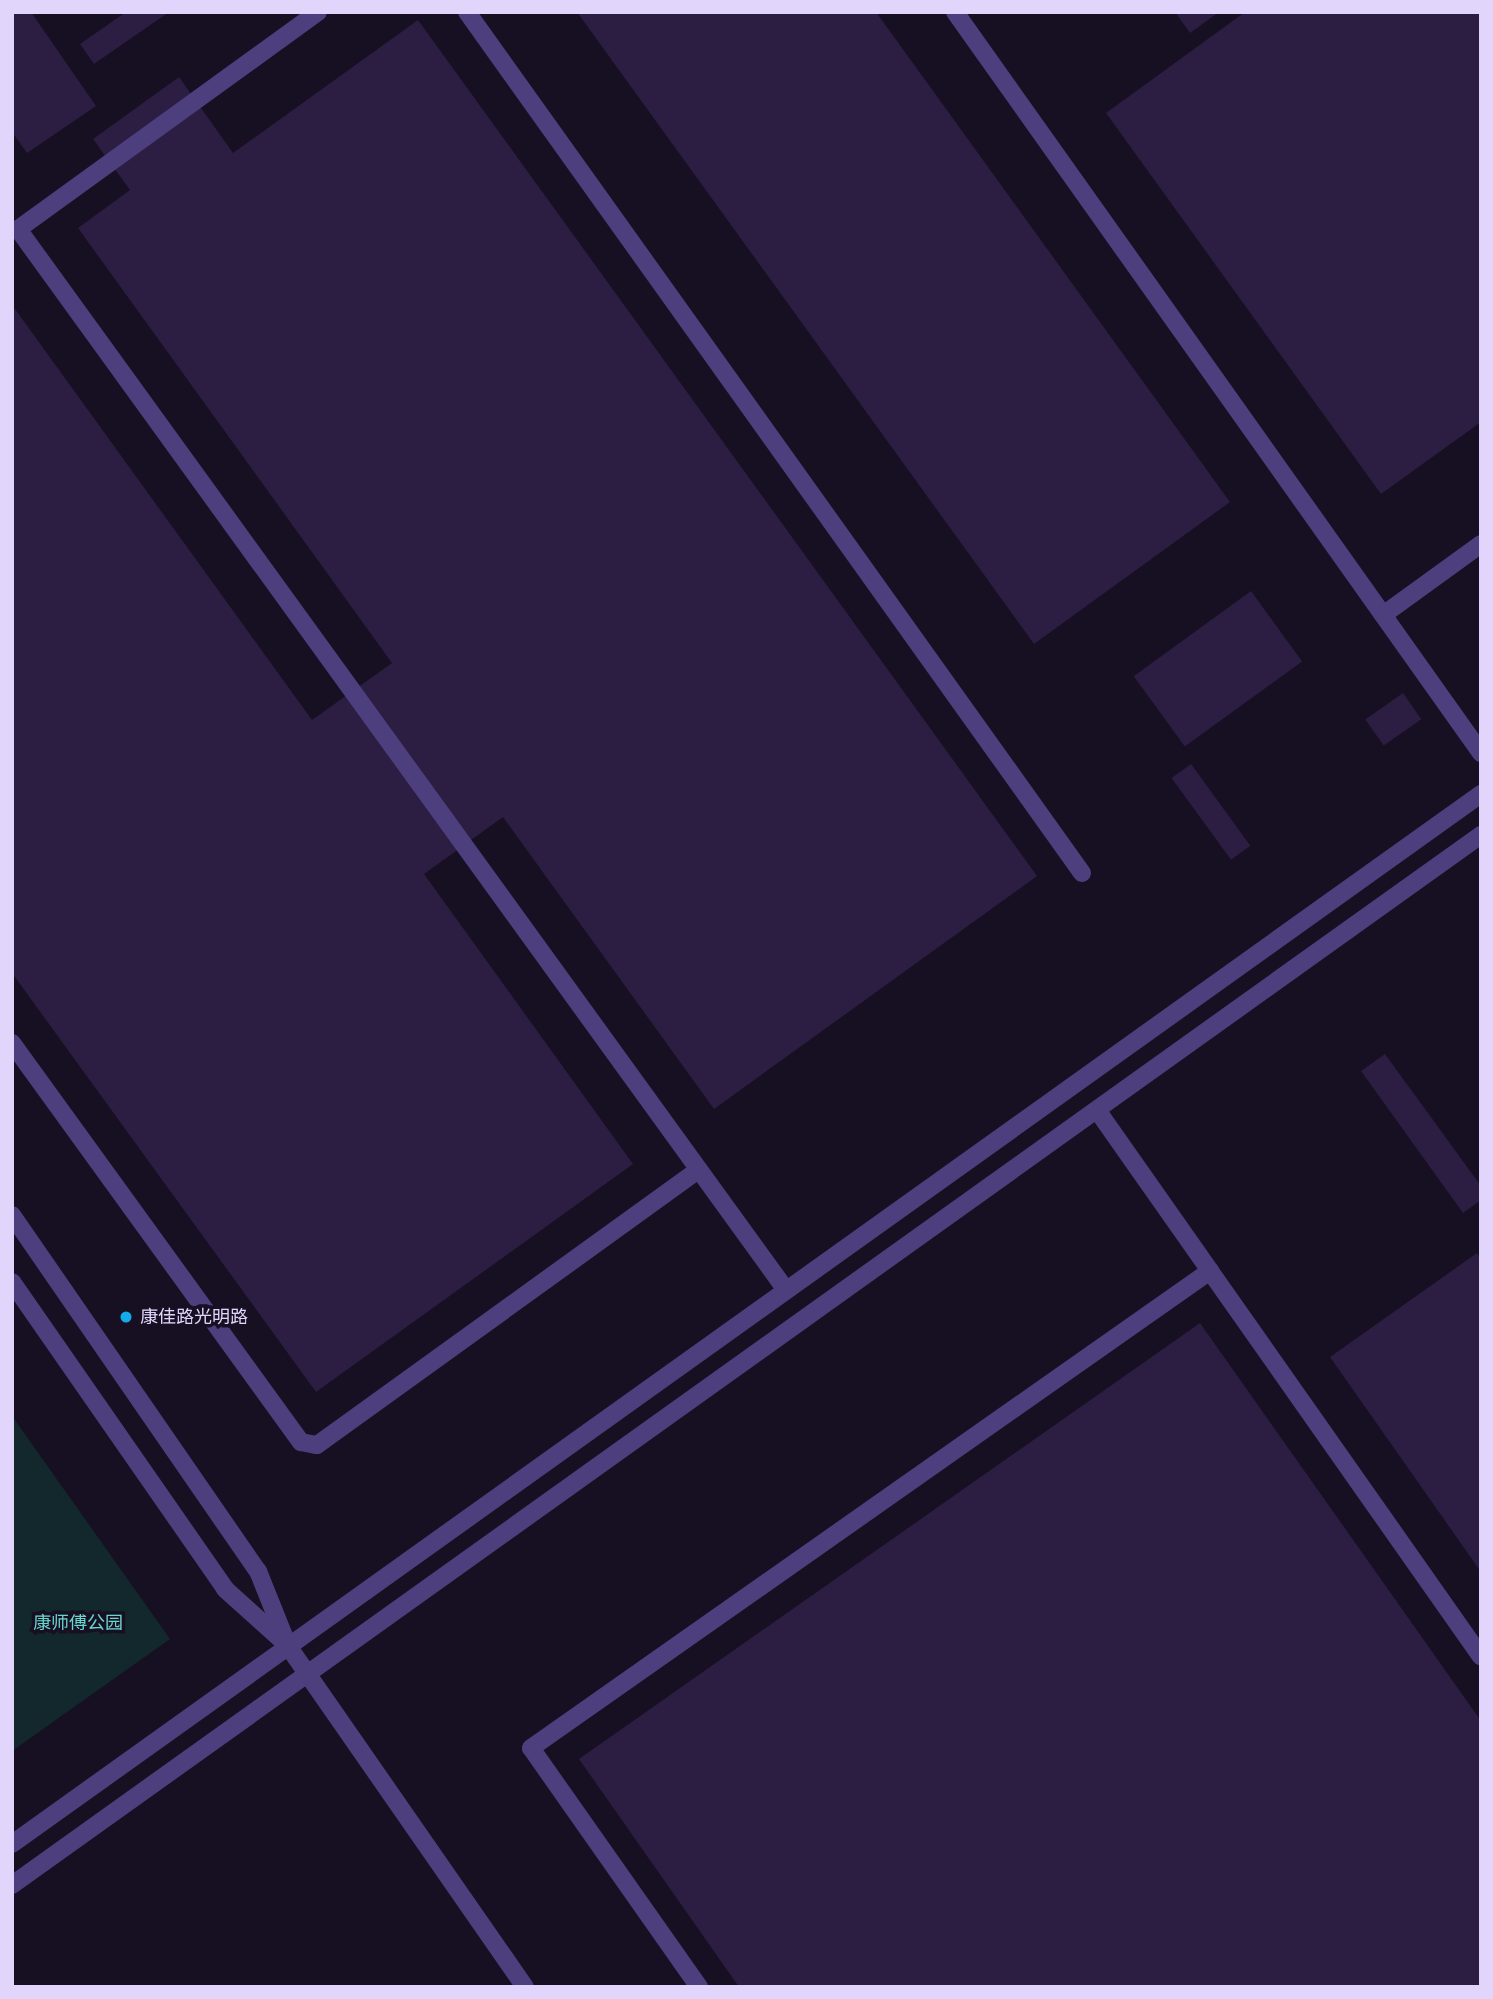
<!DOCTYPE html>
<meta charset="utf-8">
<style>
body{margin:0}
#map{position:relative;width:1493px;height:1999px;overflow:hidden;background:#171022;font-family:"PT Sans","Noto Sans SC",sans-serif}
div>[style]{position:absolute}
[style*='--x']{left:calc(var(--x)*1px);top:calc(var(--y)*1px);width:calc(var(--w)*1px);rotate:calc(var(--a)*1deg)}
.green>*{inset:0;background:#13282c}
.building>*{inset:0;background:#2c1d42;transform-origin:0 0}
.service>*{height:18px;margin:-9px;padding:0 9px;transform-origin:9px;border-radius:9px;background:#4d3f7e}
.minor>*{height:18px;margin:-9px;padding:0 9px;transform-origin:9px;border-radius:9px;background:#4d3f7e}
.tertiary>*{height:18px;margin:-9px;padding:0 9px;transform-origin:9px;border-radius:9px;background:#4d3f7e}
.dots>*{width:19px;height:19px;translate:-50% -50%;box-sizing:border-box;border:4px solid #171022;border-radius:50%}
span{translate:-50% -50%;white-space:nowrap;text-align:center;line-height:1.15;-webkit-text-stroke:7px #171022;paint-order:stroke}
.poi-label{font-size:18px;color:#e1d5fc}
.left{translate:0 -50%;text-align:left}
.park-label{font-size:18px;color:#67d6cf}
.frame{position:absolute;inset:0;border:14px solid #e1d5fc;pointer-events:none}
</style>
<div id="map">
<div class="green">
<div style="clip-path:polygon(12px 1416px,170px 1639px,12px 1751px)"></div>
</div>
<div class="building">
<div style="clip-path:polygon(12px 12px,31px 12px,96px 106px,27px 153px,12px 132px)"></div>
<div style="clip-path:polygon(126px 12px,169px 12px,94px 64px,80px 44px)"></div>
<div style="clip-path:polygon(577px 12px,876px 12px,1230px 502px,1034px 644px)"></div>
<div style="clip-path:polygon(1175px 12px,1219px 12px,1190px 33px)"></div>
<div style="clip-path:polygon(1245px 12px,1481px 12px,1481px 422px,1381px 494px,1106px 113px)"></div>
<div style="clip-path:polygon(418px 20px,1037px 876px,714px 1109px,503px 817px,424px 874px,633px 1164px,316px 1392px,12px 973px,12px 311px,15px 309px,312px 720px,392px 663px,78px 228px,130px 190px,93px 139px,179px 77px,233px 153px)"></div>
<div style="left:1251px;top:591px;width:87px;height:145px;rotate:54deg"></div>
<div style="left:1403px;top:693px;width:32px;height:46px;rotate:55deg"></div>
<div style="left:1191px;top:764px;width:101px;height:24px;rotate:54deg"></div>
<div style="clip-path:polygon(1385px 1054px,1481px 1186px,1481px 1200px,1463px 1213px,1361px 1071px)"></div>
<div style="clip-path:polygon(1477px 1253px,1481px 1259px,1481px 1572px,1330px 1357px)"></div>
<div style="clip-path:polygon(1200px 1323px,1481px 1721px,1481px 1987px,739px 1987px,579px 1759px)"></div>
</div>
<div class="service">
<div style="--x:318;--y:12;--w:370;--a:144.1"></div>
<div style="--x:18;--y:229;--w:1310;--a:54.1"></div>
<div style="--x:467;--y:12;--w:1058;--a:54.46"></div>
<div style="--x:955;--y:12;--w:909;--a:54.63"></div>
<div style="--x:1383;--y:615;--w:121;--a:-35.9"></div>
<div style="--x:12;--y:1043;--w:493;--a:54.1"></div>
<div style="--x:301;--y:1442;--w:16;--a:11"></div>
<div style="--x:317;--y:1445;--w:470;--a:-35.8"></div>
<div style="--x:1097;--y:1110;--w:197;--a:54.9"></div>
<div style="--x:699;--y:1987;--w:292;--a:-125.1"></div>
<div style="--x:531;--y:1748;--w:830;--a:-35.09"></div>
<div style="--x:1210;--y:1271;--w:471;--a:54.9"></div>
</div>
<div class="minor">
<div style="--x:288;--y:1646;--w:415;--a:55.2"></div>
</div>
<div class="tertiary">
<div style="--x:12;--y:1215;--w:433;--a:55.4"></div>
<div style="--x:258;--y:1571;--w:81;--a:68.2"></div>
<div style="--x:12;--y:1282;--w:374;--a:55.2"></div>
<div style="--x:225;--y:1589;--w:82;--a:42"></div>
<div style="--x:12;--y:1844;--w:1806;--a:-35.56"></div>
<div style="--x:12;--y:1885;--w:1806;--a:-35.56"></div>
</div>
<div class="dots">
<div style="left:126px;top:1317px;background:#13abe9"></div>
</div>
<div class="poi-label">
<span class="left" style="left:140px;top:1317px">康佳路光明路</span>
</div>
<div class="park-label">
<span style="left:78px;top:1623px">康师傅公园</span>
</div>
<div class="frame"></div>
</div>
